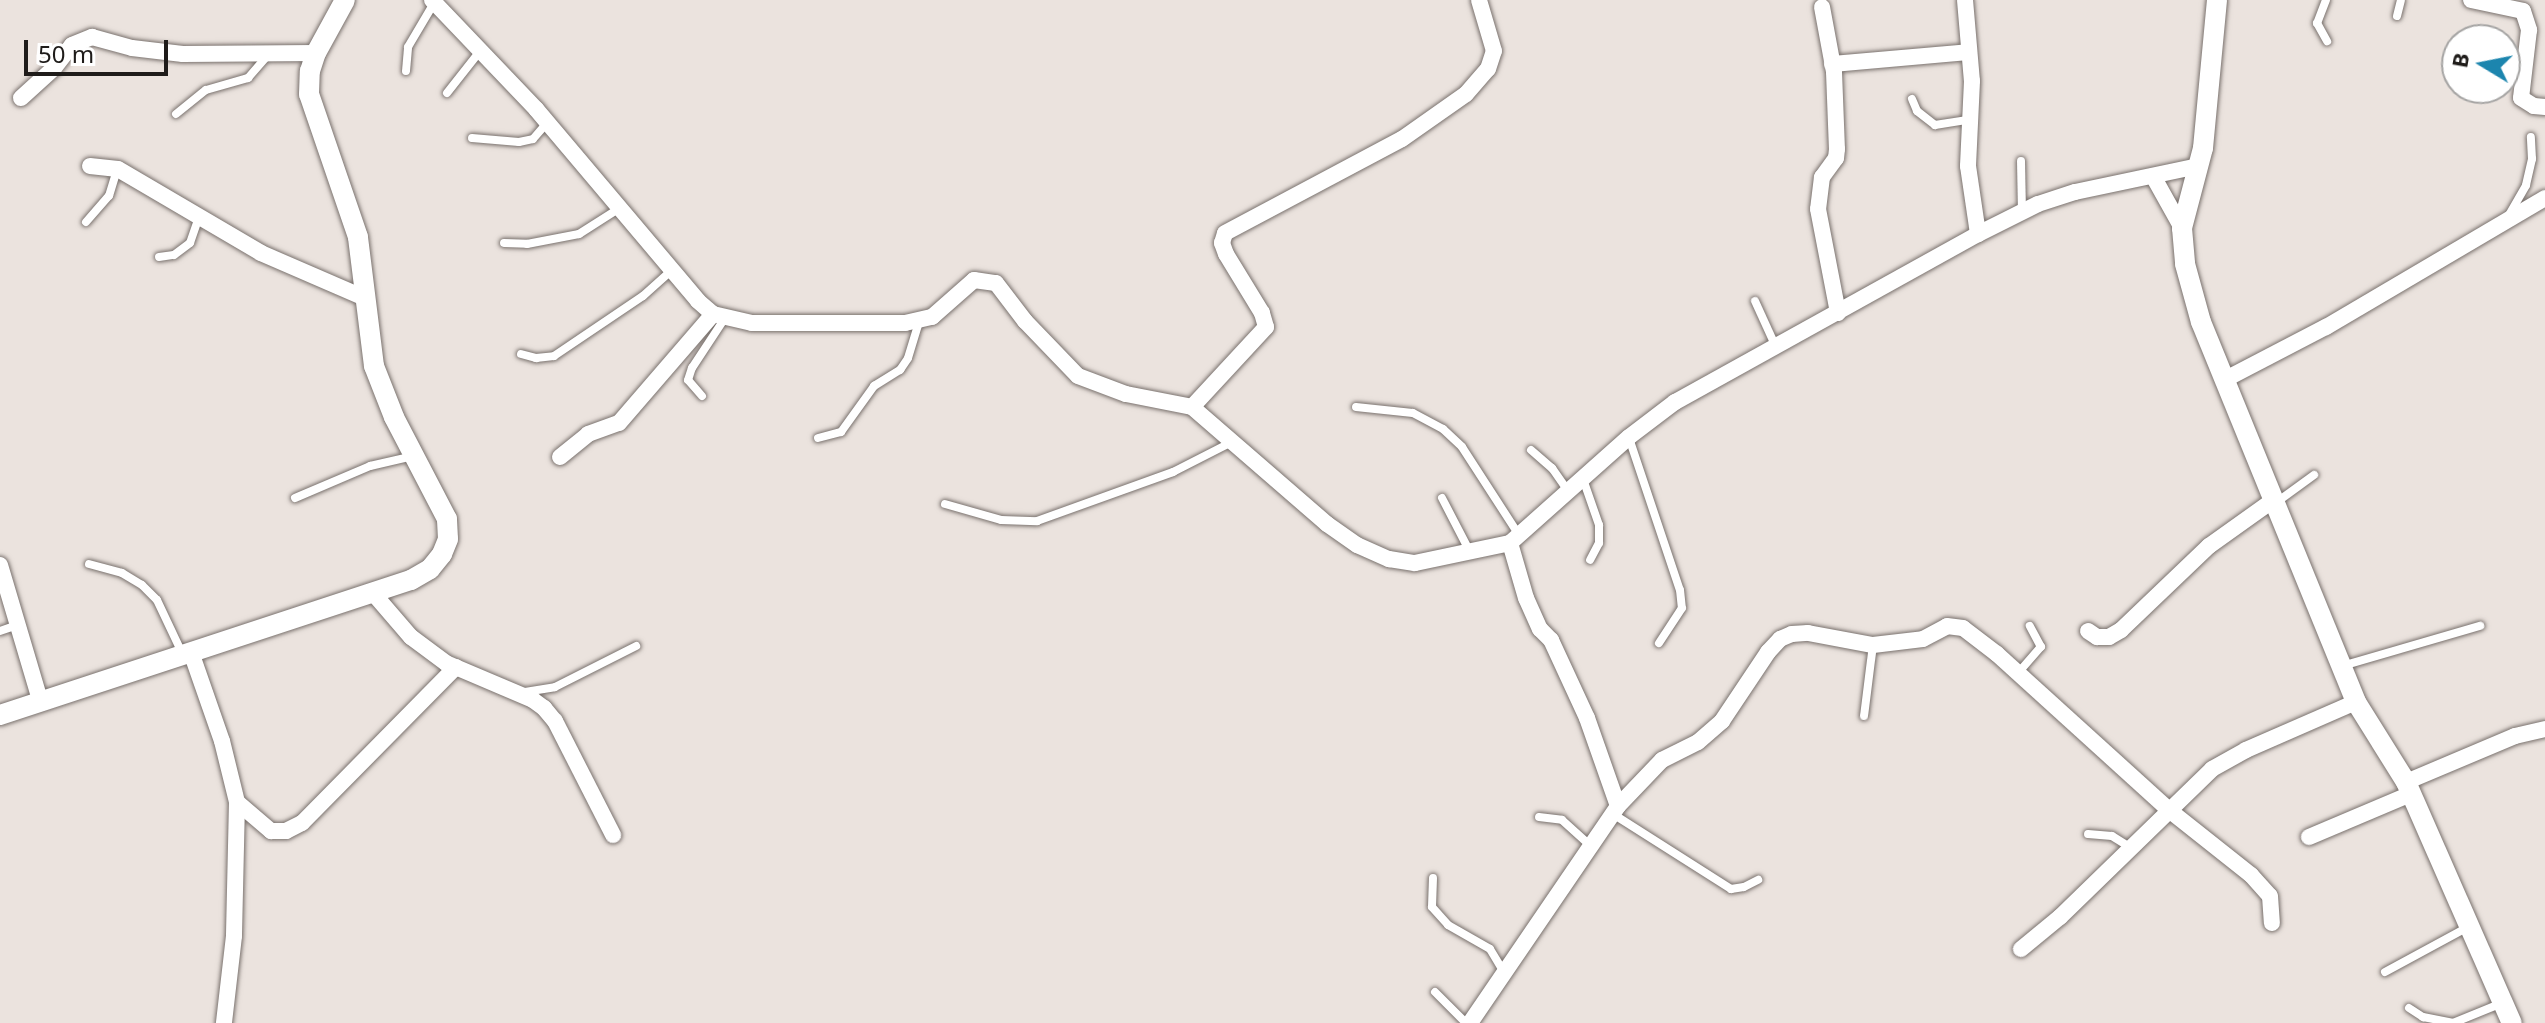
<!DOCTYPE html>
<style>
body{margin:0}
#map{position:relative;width:2545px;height:1023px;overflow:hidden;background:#ebe3de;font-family:"Noto Sans",sans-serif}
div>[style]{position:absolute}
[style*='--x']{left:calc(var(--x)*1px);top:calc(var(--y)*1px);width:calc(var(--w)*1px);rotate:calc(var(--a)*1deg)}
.roads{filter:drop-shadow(0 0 2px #79716d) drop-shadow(0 0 2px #79716d)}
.service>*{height:8px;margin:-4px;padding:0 4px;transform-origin:4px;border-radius:4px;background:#fff}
.minor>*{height:16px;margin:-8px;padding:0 8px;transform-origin:8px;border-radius:8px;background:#fff}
.tertiary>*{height:20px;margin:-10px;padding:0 10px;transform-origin:10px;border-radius:10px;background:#fff}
span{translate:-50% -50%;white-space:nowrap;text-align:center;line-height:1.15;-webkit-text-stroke:8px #fff;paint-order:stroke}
.north{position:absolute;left:2441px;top:24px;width:80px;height:80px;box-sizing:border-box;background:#fff;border:2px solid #a5a4a3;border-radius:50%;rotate:280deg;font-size:22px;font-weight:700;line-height:32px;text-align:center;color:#1f1c1a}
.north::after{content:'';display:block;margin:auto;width:28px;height:36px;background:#1c85ae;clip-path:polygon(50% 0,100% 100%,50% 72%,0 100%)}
.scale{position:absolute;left:24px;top:40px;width:144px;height:36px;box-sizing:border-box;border:4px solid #1f1c1a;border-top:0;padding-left:10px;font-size:24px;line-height:28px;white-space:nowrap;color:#1f1c1a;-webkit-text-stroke:6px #fff;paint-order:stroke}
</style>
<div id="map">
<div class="roads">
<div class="service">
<div style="--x:2326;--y:0;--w:25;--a:111"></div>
<div style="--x:2317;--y:23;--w:21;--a:61"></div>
<div style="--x:2397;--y:16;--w:16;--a:-76"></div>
<div style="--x:406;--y:71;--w:24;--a:-85"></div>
<div style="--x:408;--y:47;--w:51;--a:-59.4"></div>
<div style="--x:447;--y:93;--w:55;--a:-51.7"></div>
<div style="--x:1912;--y:99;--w:13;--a:67"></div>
<div style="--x:1917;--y:111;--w:23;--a:38"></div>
<div style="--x:1935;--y:125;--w:33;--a:-9"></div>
<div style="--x:176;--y:114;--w:38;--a:-39"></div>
<div style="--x:206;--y:90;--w:44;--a:-15.9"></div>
<div style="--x:248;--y:78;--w:30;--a:-49"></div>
<div style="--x:472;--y:138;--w:47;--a:4.9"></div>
<div style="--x:519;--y:142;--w:14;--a:-12"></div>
<div style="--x:533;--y:139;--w:21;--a:-49"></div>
<div style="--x:2021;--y:161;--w:50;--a:88.9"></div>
<div style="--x:2509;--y:215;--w:34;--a:-60"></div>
<div style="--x:2526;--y:185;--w:27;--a:-77"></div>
<div style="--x:2532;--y:159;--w:22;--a:-93"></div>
<div style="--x:86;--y:222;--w:35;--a:-49"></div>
<div style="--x:109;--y:196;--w:27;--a:-73"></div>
<div style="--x:504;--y:243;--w:23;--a:2"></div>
<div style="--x:527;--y:244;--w:53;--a:-10.9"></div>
<div style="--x:579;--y:234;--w:49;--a:-32.4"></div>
<div style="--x:159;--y:257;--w:15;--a:-8"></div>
<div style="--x:174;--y:255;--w:20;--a:-37"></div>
<div style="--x:190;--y:243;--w:28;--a:-71"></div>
<div style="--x:1755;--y:301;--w:51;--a:65.5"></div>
<div style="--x:521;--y:354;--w:16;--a:15"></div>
<div style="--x:536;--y:358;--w:18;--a:-6"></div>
<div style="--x:554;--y:356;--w:107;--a:-34"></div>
<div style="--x:643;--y:296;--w:39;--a:-42"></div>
<div style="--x:702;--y:396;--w:21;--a:-131"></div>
<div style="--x:688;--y:380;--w:13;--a:-72"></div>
<div style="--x:692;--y:368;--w:60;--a:-56.6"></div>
<div style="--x:1356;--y:407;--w:57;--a:6"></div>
<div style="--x:1413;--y:413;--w:34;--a:28"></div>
<div style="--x:1443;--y:429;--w:26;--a:43"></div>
<div style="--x:1462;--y:447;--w:105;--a:57.1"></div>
<div style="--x:818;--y:438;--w:24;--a:-15"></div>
<div style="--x:841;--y:432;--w:57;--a:-54.3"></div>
<div style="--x:874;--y:386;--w:31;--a:-32"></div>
<div style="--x:900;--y:370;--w:14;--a:-56"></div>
<div style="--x:908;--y:358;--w:39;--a:-73"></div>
<div style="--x:1629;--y:438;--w:160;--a:71.5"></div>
<div style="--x:1680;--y:590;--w:18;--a:84"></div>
<div style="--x:1682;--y:608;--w:42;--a:123.3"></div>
<div style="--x:1531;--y:450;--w:28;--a:41"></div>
<div style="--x:1552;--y:468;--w:28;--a:55"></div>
<div style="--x:1583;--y:479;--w:49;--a:70.8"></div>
<div style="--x:1599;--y:525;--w:18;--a:90"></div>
<div style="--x:1599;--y:543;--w:19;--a:118"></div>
<div style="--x:295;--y:498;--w:82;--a:-23.1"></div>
<div style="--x:370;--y:466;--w:44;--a:-13.1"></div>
<div style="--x:1442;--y:498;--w:61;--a:62.6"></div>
<div style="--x:2277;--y:502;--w:46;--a:-36.1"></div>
<div style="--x:945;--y:504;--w:58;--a:15.9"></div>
<div style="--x:1001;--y:520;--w:36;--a:2"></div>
<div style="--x:1037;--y:521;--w:145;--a:-19.8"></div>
<div style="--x:1173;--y:472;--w:66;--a:-27"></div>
<div style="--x:89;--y:564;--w:34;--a:15"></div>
<div style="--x:122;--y:573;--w:23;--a:31"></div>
<div style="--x:142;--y:585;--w:21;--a:45"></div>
<div style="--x:157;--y:600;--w:59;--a:64.7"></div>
<div style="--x:0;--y:631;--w:18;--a:-19"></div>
<div style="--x:2342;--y:666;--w:144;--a:-16.2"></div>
<div style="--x:2018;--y:673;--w:35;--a:-49"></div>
<div style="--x:2041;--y:647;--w:24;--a:-118"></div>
<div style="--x:525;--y:692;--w:30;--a:-9"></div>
<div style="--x:555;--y:687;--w:91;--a:-26.8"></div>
<div style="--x:1864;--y:716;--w:72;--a:-82.8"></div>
<div style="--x:1613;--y:814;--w:140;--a:32.4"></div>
<div style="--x:1731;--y:889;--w:13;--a:-9"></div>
<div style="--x:1744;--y:887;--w:16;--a:-27"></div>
<div style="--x:1539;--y:817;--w:23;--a:7"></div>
<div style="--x:1562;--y:820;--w:38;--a:42"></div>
<div style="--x:2088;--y:834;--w:24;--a:5"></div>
<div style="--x:2112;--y:836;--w:22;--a:32"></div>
<div style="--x:1433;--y:878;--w:29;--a:92"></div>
<div style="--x:1432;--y:907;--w:24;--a:48"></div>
<div style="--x:1448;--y:925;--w:48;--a:29.7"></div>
<div style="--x:1490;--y:949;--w:27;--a:59"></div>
<div style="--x:2385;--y:972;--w:94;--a:-28.5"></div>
<div style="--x:1435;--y:992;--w:44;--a:45"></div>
<div style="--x:2409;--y:1008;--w:17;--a:33"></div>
<div style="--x:2423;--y:1017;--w:31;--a:11"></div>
<div style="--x:2453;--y:1023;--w:53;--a:-22.2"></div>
</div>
<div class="minor">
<div style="--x:432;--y:0;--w:151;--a:46.3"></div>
<div style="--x:536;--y:109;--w:251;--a:49.8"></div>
<div style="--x:698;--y:301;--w:20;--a:41"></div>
<div style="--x:713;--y:314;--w:40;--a:13"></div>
<div style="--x:752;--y:323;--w:153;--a:0"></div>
<div style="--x:905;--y:323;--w:28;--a:-13"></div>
<div style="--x:932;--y:317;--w:56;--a:-41.4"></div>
<div style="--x:974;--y:280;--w:22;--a:8"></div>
<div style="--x:996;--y:283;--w:48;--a:52.7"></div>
<div style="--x:1025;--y:321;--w:76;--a:46.1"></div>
<div style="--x:1078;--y:376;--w:51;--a:20.6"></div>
<div style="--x:1126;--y:394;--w:67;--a:11.1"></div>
<div style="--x:1192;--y:407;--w:179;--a:40.9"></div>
<div style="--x:1327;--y:524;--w:37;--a:35"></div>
<div style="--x:1357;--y:545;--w:35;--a:24"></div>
<div style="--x:1389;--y:559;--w:26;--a:9"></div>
<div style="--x:1415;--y:563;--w:97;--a:-11.9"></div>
<div style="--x:1510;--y:543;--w:159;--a:-41.7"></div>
<div style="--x:1629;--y:437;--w:58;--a:-37.3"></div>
<div style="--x:1675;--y:402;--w:346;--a:-29"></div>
<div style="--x:1978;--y:234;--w:67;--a:-26.6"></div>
<div style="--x:2038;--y:204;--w:39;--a:-18"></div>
<div style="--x:2075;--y:192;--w:126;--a:-11.9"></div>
<div style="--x:1965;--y:0;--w:81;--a:85.1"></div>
<div style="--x:1972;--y:81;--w:85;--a:92.7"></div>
<div style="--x:1968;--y:166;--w:69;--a:81.6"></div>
<div style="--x:2471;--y:0;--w:53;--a:11.9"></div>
<div style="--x:2523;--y:11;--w:20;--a:72"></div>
<div style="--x:2529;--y:30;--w:68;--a:96.7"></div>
<div style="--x:2521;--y:98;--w:15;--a:32"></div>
<div style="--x:2534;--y:106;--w:11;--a:5"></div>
<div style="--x:1822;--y:7;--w:66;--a:79.5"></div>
<div style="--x:1834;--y:72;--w:77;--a:87.8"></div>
<div style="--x:1837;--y:149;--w:9;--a:96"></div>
<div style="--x:1836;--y:158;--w:24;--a:126"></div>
<div style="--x:1822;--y:177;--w:32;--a:97"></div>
<div style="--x:1818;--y:209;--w:106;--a:79.1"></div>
<div style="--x:1832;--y:64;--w:137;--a:-5"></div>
<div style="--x:21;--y:98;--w:45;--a:-42.3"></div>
<div style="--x:54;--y:68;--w:29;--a:-52"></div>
<div style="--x:72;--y:45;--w:22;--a:-22"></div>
<div style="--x:92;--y:37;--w:41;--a:15.4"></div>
<div style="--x:132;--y:48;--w:51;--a:6.7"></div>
<div style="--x:183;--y:54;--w:133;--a:-0.4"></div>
<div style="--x:90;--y:166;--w:28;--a:6"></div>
<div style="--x:118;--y:169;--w:166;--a:30.4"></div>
<div style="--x:261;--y:253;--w:113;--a:23.4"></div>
<div style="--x:2153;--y:176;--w:60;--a:60.9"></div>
<div style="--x:2224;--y:380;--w:115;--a:-27.5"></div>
<div style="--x:2326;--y:327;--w:254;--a:-30.5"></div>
<div style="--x:1192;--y:407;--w:109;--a:-47.2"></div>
<div style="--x:1266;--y:327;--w:15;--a:-106"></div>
<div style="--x:1262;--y:313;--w:69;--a:-121.4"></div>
<div style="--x:1226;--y:254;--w:12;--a:-110"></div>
<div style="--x:1222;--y:243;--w:10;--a:-73"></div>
<div style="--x:1225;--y:233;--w:200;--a:-28"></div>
<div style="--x:1402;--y:139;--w:78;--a:-35.1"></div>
<div style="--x:1466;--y:94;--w:33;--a:-49"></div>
<div style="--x:1488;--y:69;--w:19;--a:-72"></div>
<div style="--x:1494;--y:51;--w:53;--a:-106.4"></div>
<div style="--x:560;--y:457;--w:36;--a:-39"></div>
<div style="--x:588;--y:434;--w:33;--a:-20"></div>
<div style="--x:619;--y:423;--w:144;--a:-49.2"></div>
<div style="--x:1510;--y:543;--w:57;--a:73.8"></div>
<div style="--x:1526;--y:598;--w:34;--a:66"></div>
<div style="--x:1540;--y:629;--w:16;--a:45"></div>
<div style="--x:1551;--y:640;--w:86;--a:65.2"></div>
<div style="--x:1587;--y:718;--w:93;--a:70.6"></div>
<div style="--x:0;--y:565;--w:144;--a:73.5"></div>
<div style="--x:373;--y:593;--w:58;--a:49.2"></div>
<div style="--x:411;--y:637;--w:44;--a:36.6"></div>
<div style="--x:446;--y:663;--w:95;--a:23"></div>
<div style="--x:533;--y:700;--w:14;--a:36"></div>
<div style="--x:544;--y:708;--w:17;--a:50"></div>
<div style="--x:555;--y:721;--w:128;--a:63"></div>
<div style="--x:2088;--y:631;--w:11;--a:34"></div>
<div style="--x:2097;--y:637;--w:12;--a:0"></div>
<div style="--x:2109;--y:637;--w:14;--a:-30"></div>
<div style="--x:2121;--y:630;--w:122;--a:-43.7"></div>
<div style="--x:2209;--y:546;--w:77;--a:-35.5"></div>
<div style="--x:192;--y:655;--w:91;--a:70.8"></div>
<div style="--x:222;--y:741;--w:63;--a:76.2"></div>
<div style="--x:237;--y:802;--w:134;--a:91.3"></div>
<div style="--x:234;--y:936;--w:88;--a:96.6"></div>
<div style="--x:2406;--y:782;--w:118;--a:-22.9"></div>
<div style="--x:2515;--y:736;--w:31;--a:-13"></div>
<div style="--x:237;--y:802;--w:45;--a:40.5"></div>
<div style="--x:271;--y:831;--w:15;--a:0"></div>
<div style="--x:286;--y:831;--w:18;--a:-27"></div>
<div style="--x:302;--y:823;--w:219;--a:-45.4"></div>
<div style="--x:2309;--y:837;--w:111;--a:-22.9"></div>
<div style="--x:2021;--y:949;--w:50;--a:-39.4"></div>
<div style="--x:2060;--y:917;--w:212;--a:-44.2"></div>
<div style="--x:2212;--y:769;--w:39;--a:-29"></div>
<div style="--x:2246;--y:750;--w:120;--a:-23.6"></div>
<div style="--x:1470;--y:1023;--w:263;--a:-55.7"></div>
<div style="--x:1618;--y:806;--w:64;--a:-46.3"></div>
<div style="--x:1662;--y:760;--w:40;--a:-26.6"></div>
<div style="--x:1698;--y:742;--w:32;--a:-41"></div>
<div style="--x:1722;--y:721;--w:83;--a:-56.3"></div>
<div style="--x:1768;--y:652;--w:18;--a:-47"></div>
<div style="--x:1780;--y:639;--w:13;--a:-23"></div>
<div style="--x:1792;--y:634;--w:16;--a:-4"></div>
<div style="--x:1808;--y:633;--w:66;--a:10.5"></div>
<div style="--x:1873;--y:645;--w:50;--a:-6.8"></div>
<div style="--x:1923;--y:639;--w:27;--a:-28"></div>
<div style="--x:1947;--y:626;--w:16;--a:7"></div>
<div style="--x:1963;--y:628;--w:43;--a:37.4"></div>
<div style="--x:1997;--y:654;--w:232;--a:42.2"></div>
<div style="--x:2169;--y:810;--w:105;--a:38.4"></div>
<div style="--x:2251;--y:875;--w:28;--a:48"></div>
<div style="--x:2270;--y:896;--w:27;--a:86"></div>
</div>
<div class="tertiary">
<div style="--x:2217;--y:0;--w:149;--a:95.4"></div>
<div style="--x:2203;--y:148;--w:83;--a:104.7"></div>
<div style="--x:2182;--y:228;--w:36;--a:85"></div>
<div style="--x:2185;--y:264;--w:60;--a:74.6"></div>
<div style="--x:2201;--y:322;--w:410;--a:67.8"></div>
<div style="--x:2356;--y:702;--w:94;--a:58"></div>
<div style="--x:2406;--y:782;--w:263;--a:66.3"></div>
<div style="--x:0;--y:715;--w:433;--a:-18.2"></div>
<div style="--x:411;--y:580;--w:22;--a:-30"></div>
<div style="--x:430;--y:569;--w:19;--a:-51"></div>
<div style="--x:442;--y:554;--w:16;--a:-68"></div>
<div style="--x:448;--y:539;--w:20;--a:-93"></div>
<div style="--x:447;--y:519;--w:115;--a:-117.5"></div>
<div style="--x:394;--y:417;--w:55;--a:-111.4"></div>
<div style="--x:374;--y:366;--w:130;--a:-97.1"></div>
<div style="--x:358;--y:237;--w:151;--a:-108.9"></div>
<div style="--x:309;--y:94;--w:23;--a:-88"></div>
<div style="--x:310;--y:71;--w:19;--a:-72"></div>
<div style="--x:316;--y:53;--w:60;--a:-61.3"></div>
</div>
</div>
<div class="north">B</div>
<div class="scale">50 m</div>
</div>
